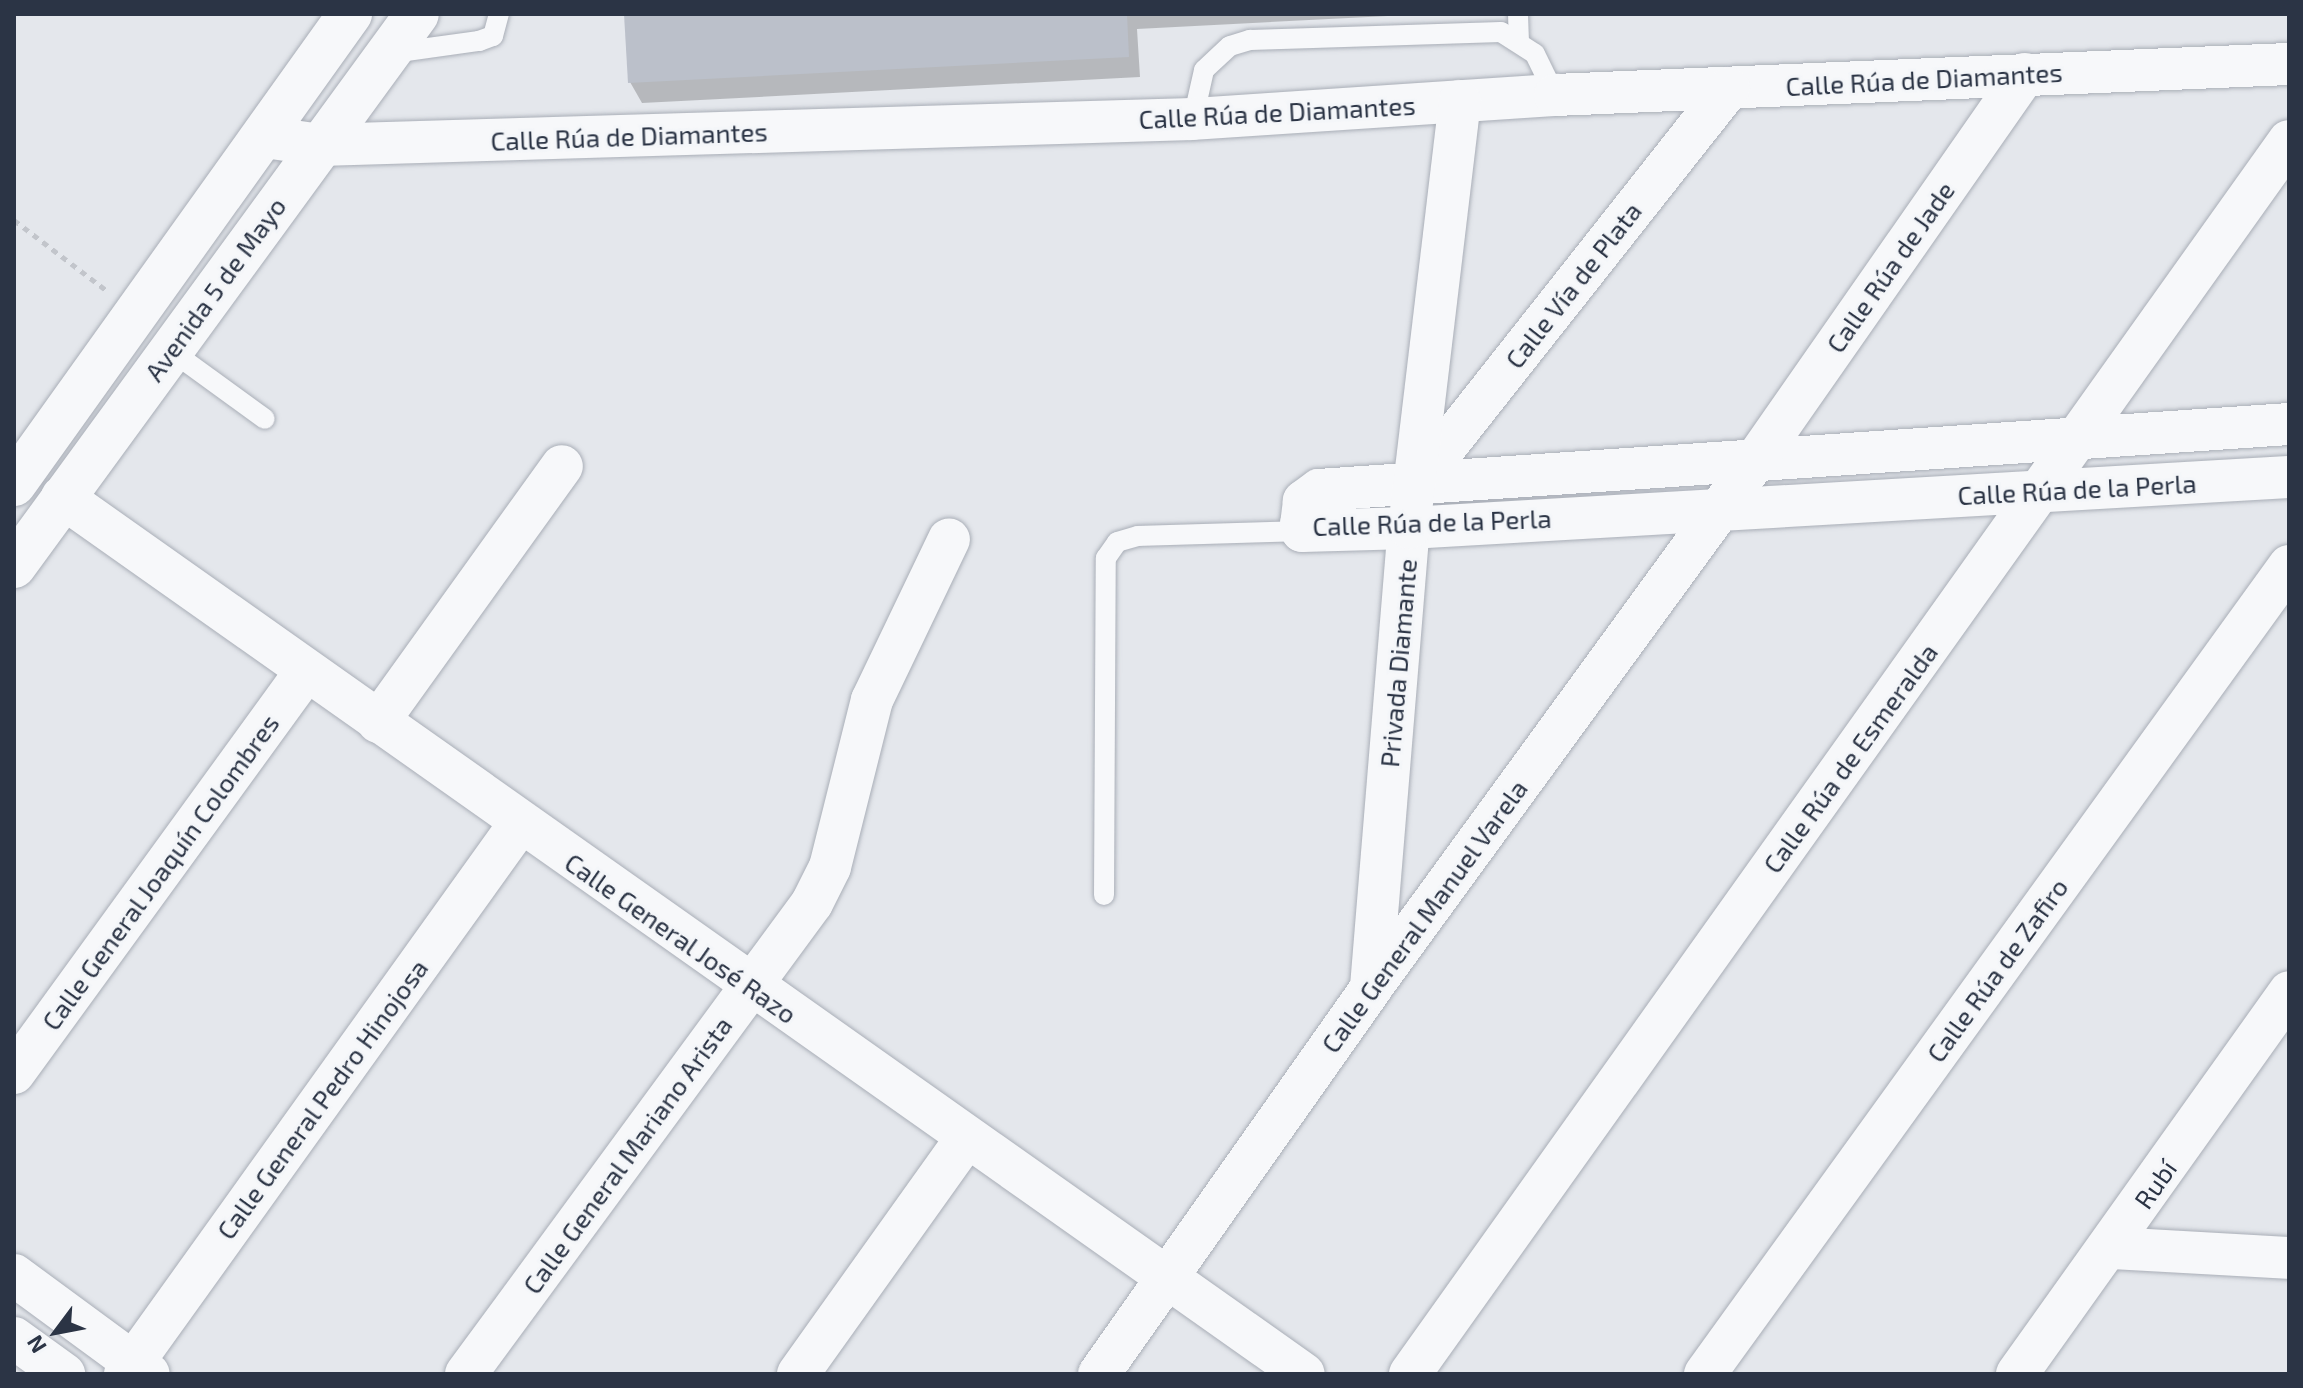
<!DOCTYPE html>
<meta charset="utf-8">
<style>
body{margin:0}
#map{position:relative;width:2303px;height:1388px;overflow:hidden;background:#e4e7ec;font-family:"Exo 2",sans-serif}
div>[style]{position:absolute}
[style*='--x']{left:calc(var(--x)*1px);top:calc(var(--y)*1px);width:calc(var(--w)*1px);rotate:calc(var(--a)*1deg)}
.shadow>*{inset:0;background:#0003}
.building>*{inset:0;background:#bbc0ca}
.path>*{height:5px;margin-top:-2.5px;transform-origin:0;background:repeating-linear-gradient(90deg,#c2c5cb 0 6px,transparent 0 12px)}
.roads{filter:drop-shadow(0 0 2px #a9aeb7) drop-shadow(0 0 2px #a9aeb7)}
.service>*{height:20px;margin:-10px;padding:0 10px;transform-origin:10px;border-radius:10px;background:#f7f8fa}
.minor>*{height:42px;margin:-21px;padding:0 21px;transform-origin:21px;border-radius:21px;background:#f7f8fa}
.tertiary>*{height:44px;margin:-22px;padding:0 22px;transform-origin:22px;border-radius:22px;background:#f7f8fa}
span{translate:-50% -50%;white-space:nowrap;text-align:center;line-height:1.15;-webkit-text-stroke:6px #f4f6f9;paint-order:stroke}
.street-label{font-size:26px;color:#2b3445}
.frame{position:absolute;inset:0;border:16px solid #2b3445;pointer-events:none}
.north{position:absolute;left:16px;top:1292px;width:80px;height:80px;-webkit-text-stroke:6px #f4f6f9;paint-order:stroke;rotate:238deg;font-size:22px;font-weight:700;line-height:32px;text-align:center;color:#2b3445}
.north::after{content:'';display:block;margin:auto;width:28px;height:36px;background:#2b3445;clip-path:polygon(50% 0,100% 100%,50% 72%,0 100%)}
</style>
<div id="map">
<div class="shadow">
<div style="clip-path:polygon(626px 14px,1427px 14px,1137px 29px,1140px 77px,642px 103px,630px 82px)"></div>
</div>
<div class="building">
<div style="clip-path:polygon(624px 14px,1127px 14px,1129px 57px,628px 83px)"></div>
</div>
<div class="path">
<div style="--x:14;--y:220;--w:116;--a:37.3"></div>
</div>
<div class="roads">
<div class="service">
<div style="--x:1518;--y:14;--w:25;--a:88"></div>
<div style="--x:392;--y:53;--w:88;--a:-7.9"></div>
<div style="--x:479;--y:41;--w:15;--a:-20"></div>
<div style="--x:493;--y:36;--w:23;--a:-75"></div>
<div style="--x:1193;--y:119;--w:50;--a:-77.3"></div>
<div style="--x:1204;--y:70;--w:35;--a:-43"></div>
<div style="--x:1230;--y:46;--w:21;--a:-17"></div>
<div style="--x:1250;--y:40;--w:251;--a:-1.8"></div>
<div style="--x:1501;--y:32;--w:40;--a:32.9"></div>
<div style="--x:1535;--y:54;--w:46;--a:64"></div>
<div style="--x:170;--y:350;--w:117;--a:36"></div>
<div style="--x:1104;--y:895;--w:337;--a:-89.7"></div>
<div style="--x:1106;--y:558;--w:19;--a:-55"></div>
<div style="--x:1117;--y:542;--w:22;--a:-16"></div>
<div style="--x:1138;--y:536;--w:164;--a:-1.7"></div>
</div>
<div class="minor">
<div style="--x:265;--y:137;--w:56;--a:8.3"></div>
<div style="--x:320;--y:145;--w:873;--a:-1.71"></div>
<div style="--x:1193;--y:119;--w:363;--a:-3.8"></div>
<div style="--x:1555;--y:95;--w:735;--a:-2.42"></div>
<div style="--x:2289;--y:424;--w:972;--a:176.11"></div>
<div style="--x:1319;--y:490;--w:19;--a:144"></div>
<div style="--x:1304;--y:501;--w:23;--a:97"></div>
<div style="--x:1301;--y:524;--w:7;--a:82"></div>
<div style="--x:1302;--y:531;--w:107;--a:-1.6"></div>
<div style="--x:1409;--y:528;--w:881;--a:-3.32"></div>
<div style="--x:1417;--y:483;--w:503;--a:-51.7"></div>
<div style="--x:62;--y:497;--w:1520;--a:35.23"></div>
<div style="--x:378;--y:722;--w:315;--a:-54.3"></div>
<div style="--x:1371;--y:987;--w:461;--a:-85.3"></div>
<div style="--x:1409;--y:528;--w:430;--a:-83.2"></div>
<div style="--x:14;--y:1073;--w:497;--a:-54"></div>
<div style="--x:2111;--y:1248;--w:178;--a:3.2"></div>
<div style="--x:14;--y:1275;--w:167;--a:36.3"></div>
<div style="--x:14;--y:1338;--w:62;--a:35.8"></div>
<div style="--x:125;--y:1374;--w:678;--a:-54.36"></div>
<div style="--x:466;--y:1374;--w:584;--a:-53.7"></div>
<div style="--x:812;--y:903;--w:40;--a:-63.4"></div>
<div style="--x:830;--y:867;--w:172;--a:-75.9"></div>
<div style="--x:872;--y:700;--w:178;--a:-64.4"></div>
<div style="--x:798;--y:1374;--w:287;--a:-54.5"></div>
<div style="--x:1099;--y:1374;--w:472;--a:-54.8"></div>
<div style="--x:1371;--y:988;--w:652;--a:-53.92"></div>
<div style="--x:1755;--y:461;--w:472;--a:-55.1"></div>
<div style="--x:1410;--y:1374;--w:1514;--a:-54.52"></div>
<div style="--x:1705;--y:1374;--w:997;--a:-54.14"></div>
<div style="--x:2017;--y:1374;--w:469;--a:-54.5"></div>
</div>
<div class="tertiary">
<div style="--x:14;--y:484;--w:578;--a:-54.44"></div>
<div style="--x:14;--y:566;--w:683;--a:-53.87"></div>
</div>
</div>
<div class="street-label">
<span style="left:1924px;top:79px;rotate:-3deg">Calle Rúa de Diamantes</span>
<span style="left:1277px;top:112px;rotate:-3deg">Calle Rúa de Diamantes</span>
<span style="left:629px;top:136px;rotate:-2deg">Calle Rúa de Diamantes</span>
<span style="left:1890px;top:267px;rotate:-55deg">Calle Rúa de Jade</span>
<span style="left:1573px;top:285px;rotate:-52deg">Calle Vía de Plata</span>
<span style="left:215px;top:289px;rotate:-54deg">Avenida 5 de Mayo</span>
<span style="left:2077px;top:489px;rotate:-3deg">Calle Rúa de la Perla</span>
<span style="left:1432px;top:522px;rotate:-2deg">Calle Rúa de la Perla</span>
<span style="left:1398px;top:663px;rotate:-85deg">Privada Diamante</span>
<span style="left:1850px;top:758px;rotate:-54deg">Calle Rúa de Esmeralda</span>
<span style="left:160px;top:872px;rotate:-54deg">Calle General Joaquín Colombres</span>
<span style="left:1424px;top:916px;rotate:-54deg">Calle General Manuel Varela</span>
<span style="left:681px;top:938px;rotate:35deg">Calle General José Razo</span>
<span style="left:1997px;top:970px;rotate:-54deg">Calle Rúa de Zafiro</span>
<span style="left:322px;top:1099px;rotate:-54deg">Calle General Pedro Hinojosa</span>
<span style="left:627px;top:1155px;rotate:-54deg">Calle General Mariano Arista</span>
<span style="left:2155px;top:1184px;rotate:-55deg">Rubí</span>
</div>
<div class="frame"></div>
<div class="north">N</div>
</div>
